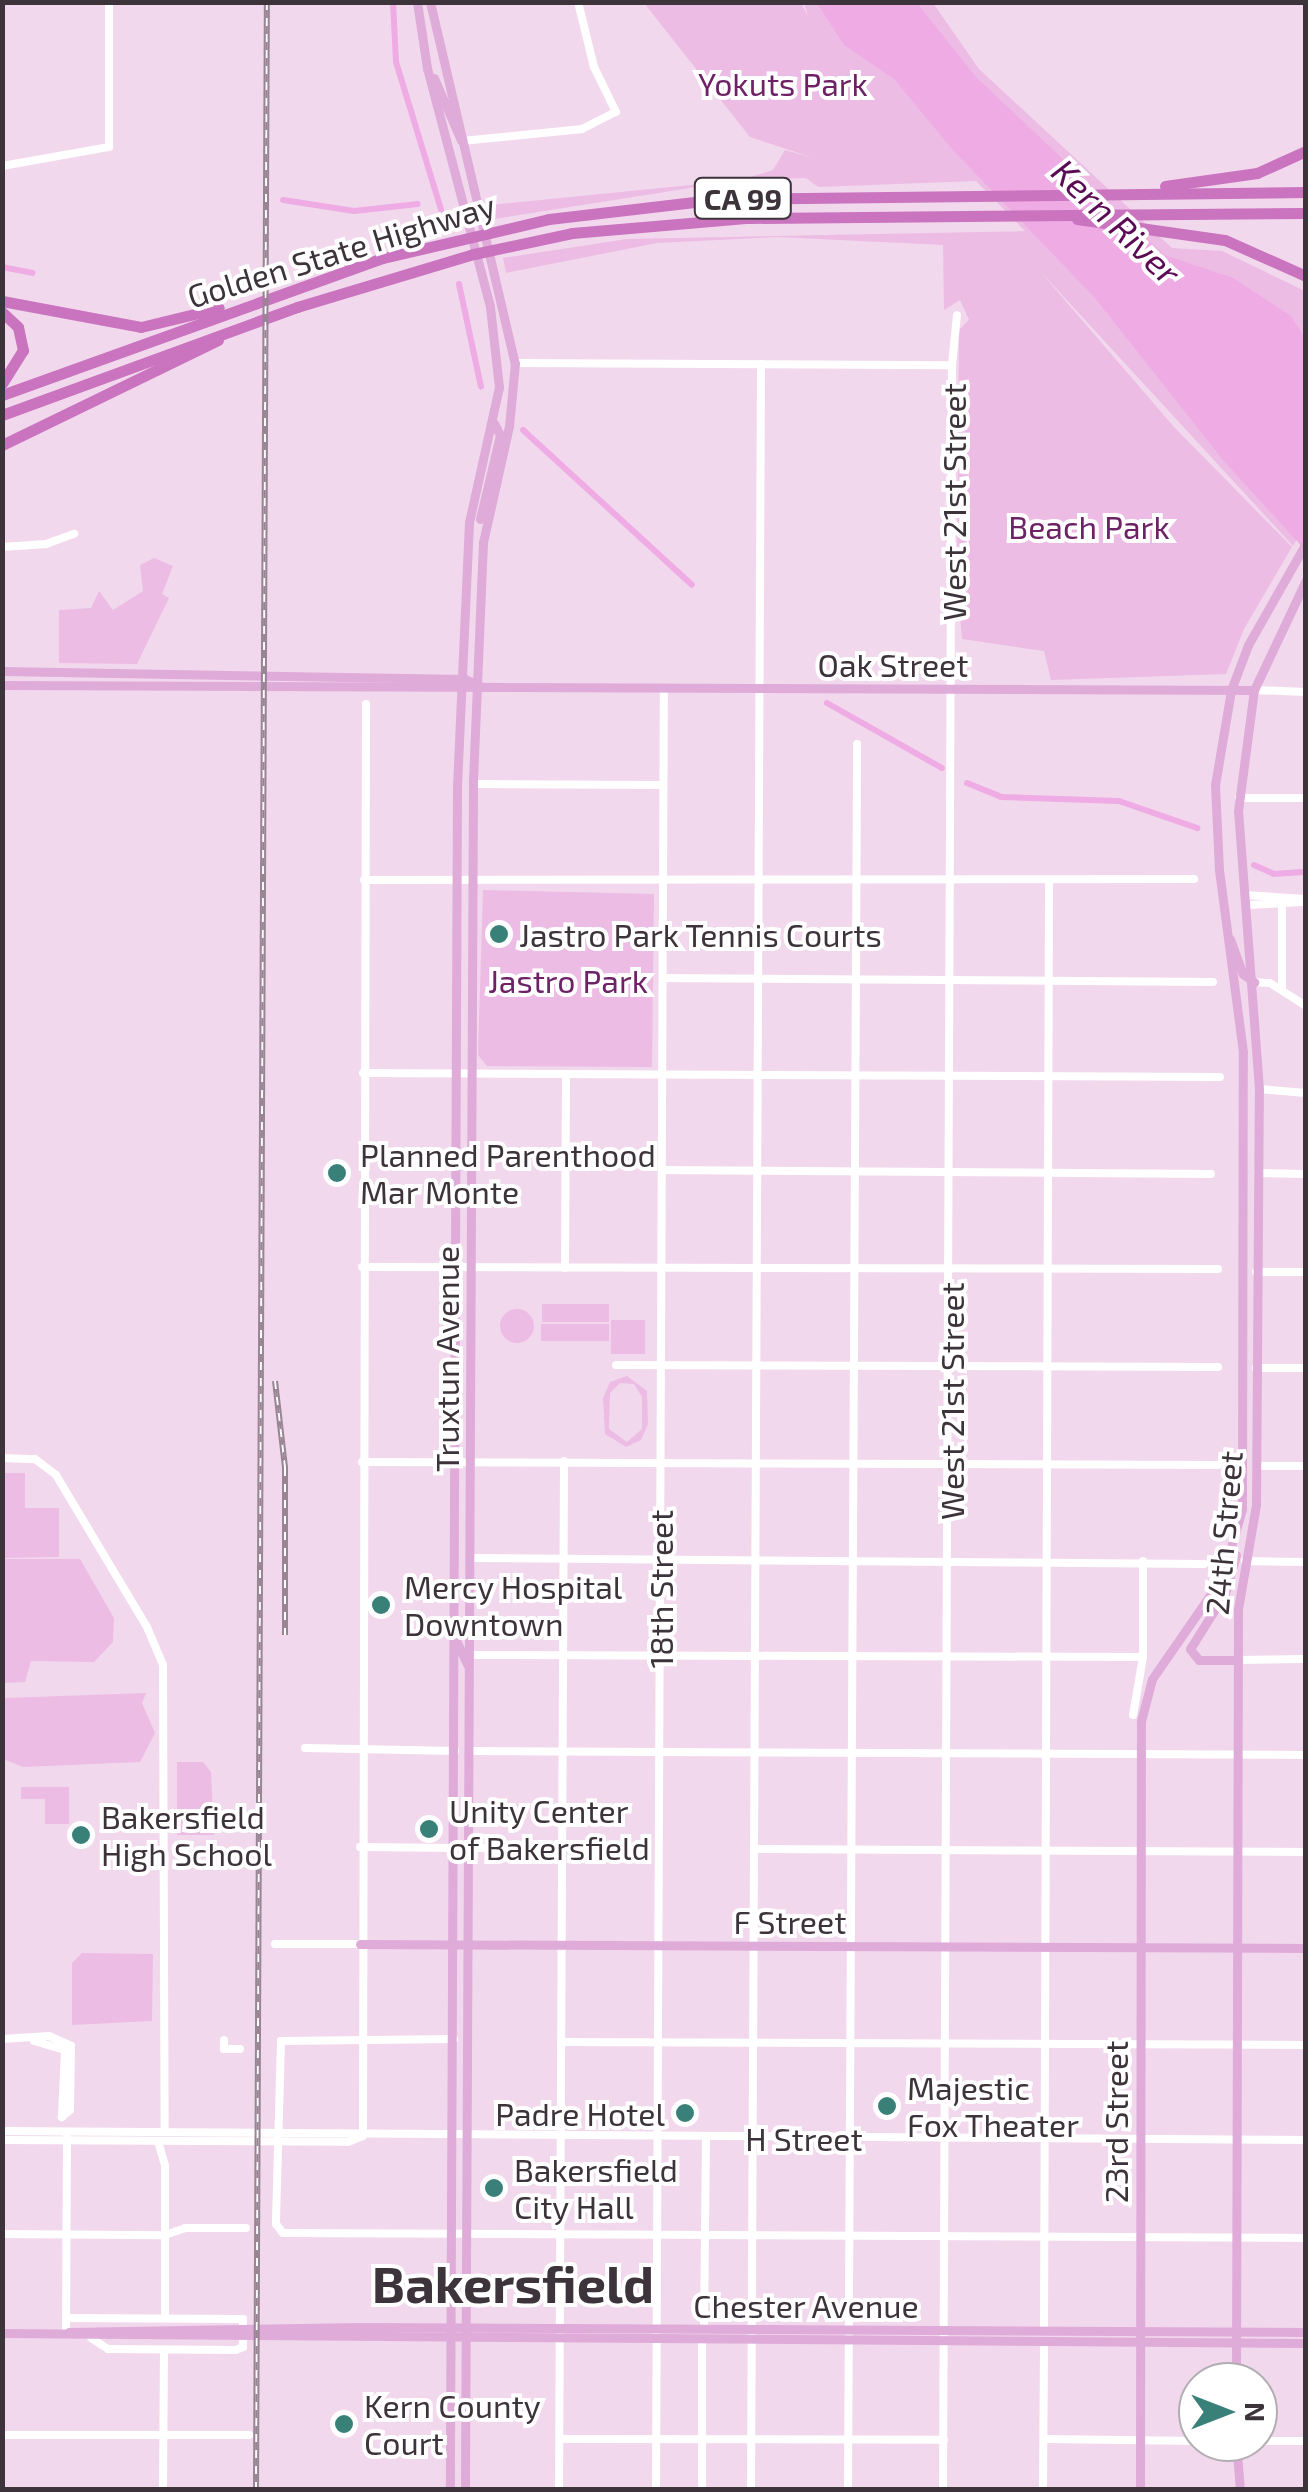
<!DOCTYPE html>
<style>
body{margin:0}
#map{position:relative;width:1308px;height:2492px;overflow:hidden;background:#f2d8ed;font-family:"Exo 2",sans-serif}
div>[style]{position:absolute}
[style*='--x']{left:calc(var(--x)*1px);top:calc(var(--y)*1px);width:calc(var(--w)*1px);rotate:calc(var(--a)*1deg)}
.green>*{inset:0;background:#ecbce4;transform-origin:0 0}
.round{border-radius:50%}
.water>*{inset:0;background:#eeabe4}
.canal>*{height:6px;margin:-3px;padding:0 3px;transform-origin:3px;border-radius:3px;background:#eeabe4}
.minor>*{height:8px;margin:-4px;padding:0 4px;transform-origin:4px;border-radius:4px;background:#fff}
.major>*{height:9px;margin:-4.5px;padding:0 4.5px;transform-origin:4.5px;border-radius:4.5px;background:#dfabd9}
.highway>*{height:11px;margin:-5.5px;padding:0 5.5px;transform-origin:5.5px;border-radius:5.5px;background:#ca73bf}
.rail>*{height:6px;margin-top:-3px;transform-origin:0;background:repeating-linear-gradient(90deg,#fff 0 8px,#978594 0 16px);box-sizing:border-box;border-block:2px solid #978594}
.dots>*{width:28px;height:28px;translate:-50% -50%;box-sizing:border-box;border:5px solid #fff;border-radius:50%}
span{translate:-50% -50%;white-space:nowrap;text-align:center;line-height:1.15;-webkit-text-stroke:8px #fff;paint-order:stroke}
.shield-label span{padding:2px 8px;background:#fff;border:2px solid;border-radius:8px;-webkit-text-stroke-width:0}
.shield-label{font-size:30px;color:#3d333b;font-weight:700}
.park-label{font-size:32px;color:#6e2266}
.street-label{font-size:32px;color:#3d333b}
.poi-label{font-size:32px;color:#3d333b}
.left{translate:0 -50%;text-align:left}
.right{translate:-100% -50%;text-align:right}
.water-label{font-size:35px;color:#5a0b54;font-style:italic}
.town-label{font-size:52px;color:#3d333b;font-weight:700}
.frame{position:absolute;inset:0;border:5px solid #3d333b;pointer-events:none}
.north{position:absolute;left:1178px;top:2362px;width:100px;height:100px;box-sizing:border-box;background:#fff;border:2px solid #b1adb1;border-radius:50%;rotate:90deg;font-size:28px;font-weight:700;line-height:40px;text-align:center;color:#3d333b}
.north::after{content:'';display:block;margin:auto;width:35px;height:45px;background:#398078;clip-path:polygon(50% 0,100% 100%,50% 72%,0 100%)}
</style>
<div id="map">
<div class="green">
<div style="clip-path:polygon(644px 3px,801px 3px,808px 16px,804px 3px,933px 3px,979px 69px,1172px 248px,1222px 251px,1305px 291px,1305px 524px,1293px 546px,1039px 270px,1174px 427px,1292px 547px,1244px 629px,1226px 674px,1051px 680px,1044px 651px,962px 639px,957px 578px,959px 330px,969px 320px,960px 300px,944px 310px,943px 245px,777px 237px,657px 243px,506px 273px,503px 258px,627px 239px,1025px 231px,976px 181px,818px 187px,806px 178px,741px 180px,494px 219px,490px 205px,741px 180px,773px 170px,785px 150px,814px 158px,750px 137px)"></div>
<div style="clip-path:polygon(154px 558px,173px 566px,162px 594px,169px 598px,137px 664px,59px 663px,59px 610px,91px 608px,99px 591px,113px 610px,143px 591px,140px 565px)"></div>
<div style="clip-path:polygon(483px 890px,654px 894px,652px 1067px,487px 1066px,478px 1055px)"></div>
<div style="left:609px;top:1304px;width:18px;height:67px;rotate:90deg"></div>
<div class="round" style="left:500px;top:1309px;width:34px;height:34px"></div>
<div style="left:611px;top:1320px;width:34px;height:34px"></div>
<div style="left:541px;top:1324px;width:68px;height:17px"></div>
<div style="clip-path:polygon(evenodd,627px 1376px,647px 1391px,648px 1424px,641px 1440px,626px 1447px,605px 1434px,603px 1398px,610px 1382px,627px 1376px,620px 1383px,634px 1384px,642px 1397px,642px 1429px,627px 1442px,609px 1429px,610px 1393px,620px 1383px)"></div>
<div style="clip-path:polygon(3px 1473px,25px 1473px,25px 1508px,59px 1508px,59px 1557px,3px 1558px)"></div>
<div style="clip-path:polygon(3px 1559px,80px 1559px,114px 1618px,113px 1642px,94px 1662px,31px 1661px,25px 1682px,3px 1683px)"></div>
<div style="clip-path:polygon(146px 1693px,142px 1703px,155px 1733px,140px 1762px,23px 1767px,3px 1759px,5px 1698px)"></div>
<div style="clip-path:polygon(177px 1762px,203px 1762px,211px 1772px,214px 1835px,177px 1835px)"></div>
<div style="clip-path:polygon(21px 1787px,69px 1787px,69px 1824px,45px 1824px,45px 1799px,21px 1799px)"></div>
<div style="clip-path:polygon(82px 1953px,153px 1954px,152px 2021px,72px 2025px,72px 1963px)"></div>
</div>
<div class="water">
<div style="clip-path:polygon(817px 3px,917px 3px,976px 77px,1164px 255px,1233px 278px,1291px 316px,1305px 339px,1305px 550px,1223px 460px,1095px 298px,952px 149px,894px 79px,844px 45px)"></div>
</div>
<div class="canal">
<div style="--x:393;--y:2;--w:60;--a:87.1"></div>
<div style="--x:396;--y:62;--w:154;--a:73"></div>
<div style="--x:283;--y:200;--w:72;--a:8.8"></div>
<div style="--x:354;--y:211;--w:64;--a:-6.2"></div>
<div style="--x:2;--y:267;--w:31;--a:11"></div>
<div style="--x:459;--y:284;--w:105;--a:77.9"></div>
<div style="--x:523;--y:430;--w:229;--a:42.5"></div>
<div style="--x:827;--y:703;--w:132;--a:29.5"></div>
<div style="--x:967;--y:783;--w:37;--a:22"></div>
<div style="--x:1001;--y:797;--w:118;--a:1.9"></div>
<div style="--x:1119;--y:801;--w:83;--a:19.1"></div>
<div style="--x:1254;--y:865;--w:22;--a:24"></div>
<div style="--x:1274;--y:874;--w:32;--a:-4"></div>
</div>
<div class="minor">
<div style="--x:462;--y:141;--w:121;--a:-5.7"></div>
<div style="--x:582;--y:129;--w:38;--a:-27"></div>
<div style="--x:616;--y:112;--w:50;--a:-116.1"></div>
<div style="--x:594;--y:67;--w:67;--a:-103.8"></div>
<div style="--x:2;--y:166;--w:109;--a:-10.1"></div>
<div style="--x:109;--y:147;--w:145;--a:-90"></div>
<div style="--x:515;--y:363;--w:437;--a:0.3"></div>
<div style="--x:2;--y:547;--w:44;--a:-3.9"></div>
<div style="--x:46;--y:544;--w:30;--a:-20"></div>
<div style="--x:1254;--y:690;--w:52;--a:2.2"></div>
<div style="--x:473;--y:784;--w:190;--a:0.3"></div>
<div style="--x:1239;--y:798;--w:67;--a:0"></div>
<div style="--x:364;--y:880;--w:830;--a:-0.07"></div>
<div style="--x:1245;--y:895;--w:61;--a:3.8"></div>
<div style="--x:1247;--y:905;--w:55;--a:-3.1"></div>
<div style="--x:663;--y:978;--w:550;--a:0.42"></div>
<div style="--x:1254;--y:982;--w:16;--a:4"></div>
<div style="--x:1270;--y:983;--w:43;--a:32.6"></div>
<div style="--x:1282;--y:990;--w:85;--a:-90"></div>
<div style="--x:363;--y:1073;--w:857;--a:0.27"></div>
<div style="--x:1259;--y:1089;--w:47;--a:4.9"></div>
<div style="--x:662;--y:1170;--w:549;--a:0.42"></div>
<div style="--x:1258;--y:1173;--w:48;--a:1.2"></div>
<div style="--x:362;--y:1267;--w:856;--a:0.13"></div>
<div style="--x:565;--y:1268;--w:194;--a:-89.7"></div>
<div style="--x:1256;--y:1272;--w:50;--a:0"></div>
<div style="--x:616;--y:1365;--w:602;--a:0.19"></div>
<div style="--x:1256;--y:1368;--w:50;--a:0"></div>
<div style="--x:2;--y:1458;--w:33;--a:2"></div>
<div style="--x:35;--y:1459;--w:26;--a:37"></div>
<div style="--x:56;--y:1475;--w:177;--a:59.1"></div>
<div style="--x:147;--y:1627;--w:41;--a:67.2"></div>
<div style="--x:163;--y:1665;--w:466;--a:89.8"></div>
<div style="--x:362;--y:1462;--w:856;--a:0.2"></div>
<div style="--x:1257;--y:1466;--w:49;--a:0"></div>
<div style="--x:470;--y:1558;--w:734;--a:0.47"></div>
<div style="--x:1245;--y:1561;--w:61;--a:0.9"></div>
<div style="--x:469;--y:1655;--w:674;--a:0.17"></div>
<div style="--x:1238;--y:1660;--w:68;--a:-0.8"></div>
<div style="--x:1133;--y:1715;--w:59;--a:-80.2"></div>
<div style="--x:1143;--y:1657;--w:96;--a:-90"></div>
<div style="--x:305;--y:1748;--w:150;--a:1.1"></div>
<div style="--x:469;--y:1751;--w:837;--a:0.27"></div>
<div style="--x:360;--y:1847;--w:96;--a:0.6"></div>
<div style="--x:468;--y:1848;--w:94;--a:0"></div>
<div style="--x:755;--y:1849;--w:551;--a:0.31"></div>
<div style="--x:275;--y:1944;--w:85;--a:0"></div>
<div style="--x:2;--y:2039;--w:47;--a:-3.7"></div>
<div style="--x:49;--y:2036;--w:24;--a:24"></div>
<div style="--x:71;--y:2046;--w:64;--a:90.9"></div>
<div style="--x:70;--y:2110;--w:11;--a:139"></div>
<div style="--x:454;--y:2039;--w:173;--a:179.3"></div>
<div style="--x:281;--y:2041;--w:183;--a:91.6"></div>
<div style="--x:276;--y:2224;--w:11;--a:52"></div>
<div style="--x:283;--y:2233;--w:1023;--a:0.28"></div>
<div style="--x:224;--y:2040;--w:9;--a:90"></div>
<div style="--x:224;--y:2049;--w:16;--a:0"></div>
<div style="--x:34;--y:2041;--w:32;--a:16"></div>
<div style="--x:65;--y:2050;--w:67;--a:92.6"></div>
<div style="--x:561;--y:2042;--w:745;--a:0.23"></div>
<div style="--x:2;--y:2131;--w:1304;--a:0.4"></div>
<div style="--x:363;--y:2136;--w:1432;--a:-89.88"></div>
<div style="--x:2;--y:2140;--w:346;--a:0.3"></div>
<div style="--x:348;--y:2142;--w:16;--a:-22"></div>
<div style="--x:158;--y:2141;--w:26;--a:74"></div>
<div style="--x:165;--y:2166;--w:149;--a:90"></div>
<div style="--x:2;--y:2234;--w:163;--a:0.4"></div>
<div style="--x:165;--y:2235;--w:21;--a:-19"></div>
<div style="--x:185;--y:2228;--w:61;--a:0"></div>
<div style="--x:67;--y:2318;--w:176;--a:0.3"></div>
<div style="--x:243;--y:2319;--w:28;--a:90"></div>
<div style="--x:243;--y:2347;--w:8;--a:157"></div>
<div style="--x:236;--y:2350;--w:128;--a:-179.6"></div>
<div style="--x:108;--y:2349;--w:20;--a:-147"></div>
<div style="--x:704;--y:2329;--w:191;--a:-89.4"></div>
<div style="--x:1044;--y:2331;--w:1448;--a:-89.8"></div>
<div style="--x:66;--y:2333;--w:196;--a:-89.7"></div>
<div style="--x:702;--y:2339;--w:151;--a:90"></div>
<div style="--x:2;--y:2435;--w:247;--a:0"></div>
<div style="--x:560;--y:2439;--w:384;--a:0.1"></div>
<div style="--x:1044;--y:2439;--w:154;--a:0.7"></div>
<div style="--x:1258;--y:2441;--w:48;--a:0"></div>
<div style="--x:163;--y:2490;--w:140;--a:-89.6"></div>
<div style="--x:559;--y:2490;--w:1029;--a:-89.72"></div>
<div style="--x:656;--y:2490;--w:1802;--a:-89.75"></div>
<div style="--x:751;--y:2490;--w:2126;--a:-89.73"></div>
<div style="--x:848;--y:2490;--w:1746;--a:-89.7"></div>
<div style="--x:943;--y:2490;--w:2125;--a:-89.76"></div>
<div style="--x:952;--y:365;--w:50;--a:-84.3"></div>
<div style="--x:1043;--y:2490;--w:147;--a:-89.6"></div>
</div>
<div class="major">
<div style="--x:417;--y:2;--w:67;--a:81.4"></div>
<div style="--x:427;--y:68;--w:247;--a:75.2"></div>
<div style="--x:490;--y:307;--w:81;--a:83.6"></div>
<div style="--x:499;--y:387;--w:138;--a:102.5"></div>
<div style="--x:469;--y:522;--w:262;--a:92.6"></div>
<div style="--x:457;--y:784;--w:1706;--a:90.24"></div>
<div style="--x:430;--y:2;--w:371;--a:76.8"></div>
<div style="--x:515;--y:363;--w:63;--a:95.4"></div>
<div style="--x:509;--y:426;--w:119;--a:102.6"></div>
<div style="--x:483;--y:542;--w:242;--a:92.4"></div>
<div style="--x:473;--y:784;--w:1706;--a:90.27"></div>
<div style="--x:434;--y:78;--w:68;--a:66.5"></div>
<div style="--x:480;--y:519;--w:86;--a:-76.6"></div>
<div style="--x:500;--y:435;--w:13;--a:-117"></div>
<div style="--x:2;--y:671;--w:463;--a:1"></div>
<div style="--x:465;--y:679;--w:17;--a:25"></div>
<div style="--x:2;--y:685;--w:1252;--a:0.23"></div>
<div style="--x:1230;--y:939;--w:37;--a:70"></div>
<div style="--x:1243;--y:974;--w:14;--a:36"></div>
<div style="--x:1236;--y:1555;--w:40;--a:106"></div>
<div style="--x:1225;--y:1593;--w:66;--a:122"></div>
<div style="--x:1190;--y:1649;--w:14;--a:51"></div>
<div style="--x:1199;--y:1660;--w:39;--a:0"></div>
<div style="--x:454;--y:1636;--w:31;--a:65"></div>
<div style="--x:360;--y:1944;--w:946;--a:0.24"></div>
<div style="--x:69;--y:2332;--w:292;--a:-1"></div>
<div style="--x:361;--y:2327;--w:945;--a:0.3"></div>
<div style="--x:2;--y:2333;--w:1304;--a:0.44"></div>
<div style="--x:1236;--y:2382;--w:773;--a:-89.85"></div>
<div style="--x:1238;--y:1609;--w:106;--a:-80.2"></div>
<div style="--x:1256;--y:1505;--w:416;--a:-89.6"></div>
<div style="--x:1259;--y:1089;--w:279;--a:-94.3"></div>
<div style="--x:1238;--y:811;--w:122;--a:-82.5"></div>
<div style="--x:1254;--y:690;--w:122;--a:-64.7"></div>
<div style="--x:1236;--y:2442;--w:48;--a:85.2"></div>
<div style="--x:1140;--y:2490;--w:769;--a:-89.93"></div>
<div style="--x:1141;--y:1721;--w:43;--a:-75.3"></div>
<div style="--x:1152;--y:1679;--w:123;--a:-55.3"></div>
<div style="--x:1222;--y:1578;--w:72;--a:-73.8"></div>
<div style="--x:1242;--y:1509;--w:457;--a:-89.9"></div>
<div style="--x:1243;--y:1052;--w:184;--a:-97.5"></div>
<div style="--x:1219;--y:870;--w:85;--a:-92.7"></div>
<div style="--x:1215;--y:785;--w:96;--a:-80.4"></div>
<div style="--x:1231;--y:690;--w:48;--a:-69.3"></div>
<div style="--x:1248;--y:645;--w:117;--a:-60.4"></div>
</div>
<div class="highway">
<div style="--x:1165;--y:186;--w:93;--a:-8"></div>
<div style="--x:1257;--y:173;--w:54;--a:-24.2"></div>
<div style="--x:1077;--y:219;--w:149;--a:8.1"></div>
<div style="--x:1225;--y:240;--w:89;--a:24"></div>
<div style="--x:2;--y:301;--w:141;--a:10.6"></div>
<div style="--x:141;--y:327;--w:80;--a:-13.7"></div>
<div style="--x:2;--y:312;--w:22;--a:43"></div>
<div style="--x:18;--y:327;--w:24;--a:78"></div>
<div style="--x:23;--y:350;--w:39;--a:122"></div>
<div style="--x:2;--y:395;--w:405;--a:-19.8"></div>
<div style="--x:383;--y:258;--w:171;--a:-13.2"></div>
<div style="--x:549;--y:219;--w:170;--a:-6.7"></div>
<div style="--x:718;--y:199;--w:588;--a:-0.68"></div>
<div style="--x:2;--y:415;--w:314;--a:-20.1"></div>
<div style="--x:297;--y:307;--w:185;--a:-16.7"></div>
<div style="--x:474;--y:254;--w:100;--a:-12.1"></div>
<div style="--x:572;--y:233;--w:177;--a:-4.9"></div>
<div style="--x:748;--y:218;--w:558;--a:-0.51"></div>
<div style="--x:2;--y:445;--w:240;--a:-25.9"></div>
</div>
<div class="rail">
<div style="--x:275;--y:1381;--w:88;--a:83.4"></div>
<div style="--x:285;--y:1468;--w:167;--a:90"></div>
<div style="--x:256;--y:2490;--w:2488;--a:-89.75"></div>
</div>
<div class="dots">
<div style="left:499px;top:934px;background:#398078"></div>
<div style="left:337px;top:1173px;background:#398078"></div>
<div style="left:381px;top:1605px;background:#398078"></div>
<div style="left:429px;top:1829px;background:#398078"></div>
<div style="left:81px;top:1835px;background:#398078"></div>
<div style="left:887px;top:2106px;background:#398078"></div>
<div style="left:685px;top:2113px;background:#398078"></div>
<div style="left:494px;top:2188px;background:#398078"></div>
<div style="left:344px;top:2424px;background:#398078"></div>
</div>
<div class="shield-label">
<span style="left:743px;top:198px">CA 99</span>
</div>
<div class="park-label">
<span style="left:783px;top:83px">Yokuts Park</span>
<span style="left:1089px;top:526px">Beach Park</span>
<span style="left:568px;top:980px">Jastro Park</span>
</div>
<div class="street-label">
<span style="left:341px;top:250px;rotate:-17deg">Golden State Highway</span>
<span style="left:953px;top:502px;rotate:-90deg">West 21st Street</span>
<span style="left:893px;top:664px">Oak Street</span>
<span style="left:446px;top:1359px;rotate:-90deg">Truxtun Avenue</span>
<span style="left:951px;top:1401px;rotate:-90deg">West 21st Street</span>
<span style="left:1223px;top:1533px;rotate:-85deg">24th Street</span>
<span style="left:660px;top:1589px;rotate:-90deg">18th Street</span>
<span style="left:790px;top:1921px">F Street</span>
<span style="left:1115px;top:2122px;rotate:-90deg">23rd Street</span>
<span style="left:804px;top:2138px">H Street</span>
<span style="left:806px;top:2305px">Chester Avenue</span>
</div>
<div class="poi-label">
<span class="left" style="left:519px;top:934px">Jastro Park Tennis Courts</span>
<span class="left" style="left:360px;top:1173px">Planned Parenthood<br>Mar Monte</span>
<span class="left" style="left:404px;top:1605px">Mercy Hospital<br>Downtown</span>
<span class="left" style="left:449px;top:1829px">Unity Center<br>of Bakersfield</span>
<span class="left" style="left:101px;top:1835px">Bakersfield<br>High School</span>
<span class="left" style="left:907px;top:2106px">Majestic<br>Fox Theater</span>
<span class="right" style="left:665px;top:2113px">Padre Hotel</span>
<span class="left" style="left:514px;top:2188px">Bakersfield<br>City Hall</span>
<span class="left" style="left:364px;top:2424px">Kern County<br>Court</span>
</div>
<div class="water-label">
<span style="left:1117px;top:221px;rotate:44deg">Kern River</span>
</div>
<div class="town-label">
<span style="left:513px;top:2283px">Bakersfield</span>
</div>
<div class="frame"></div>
<div class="north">N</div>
</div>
